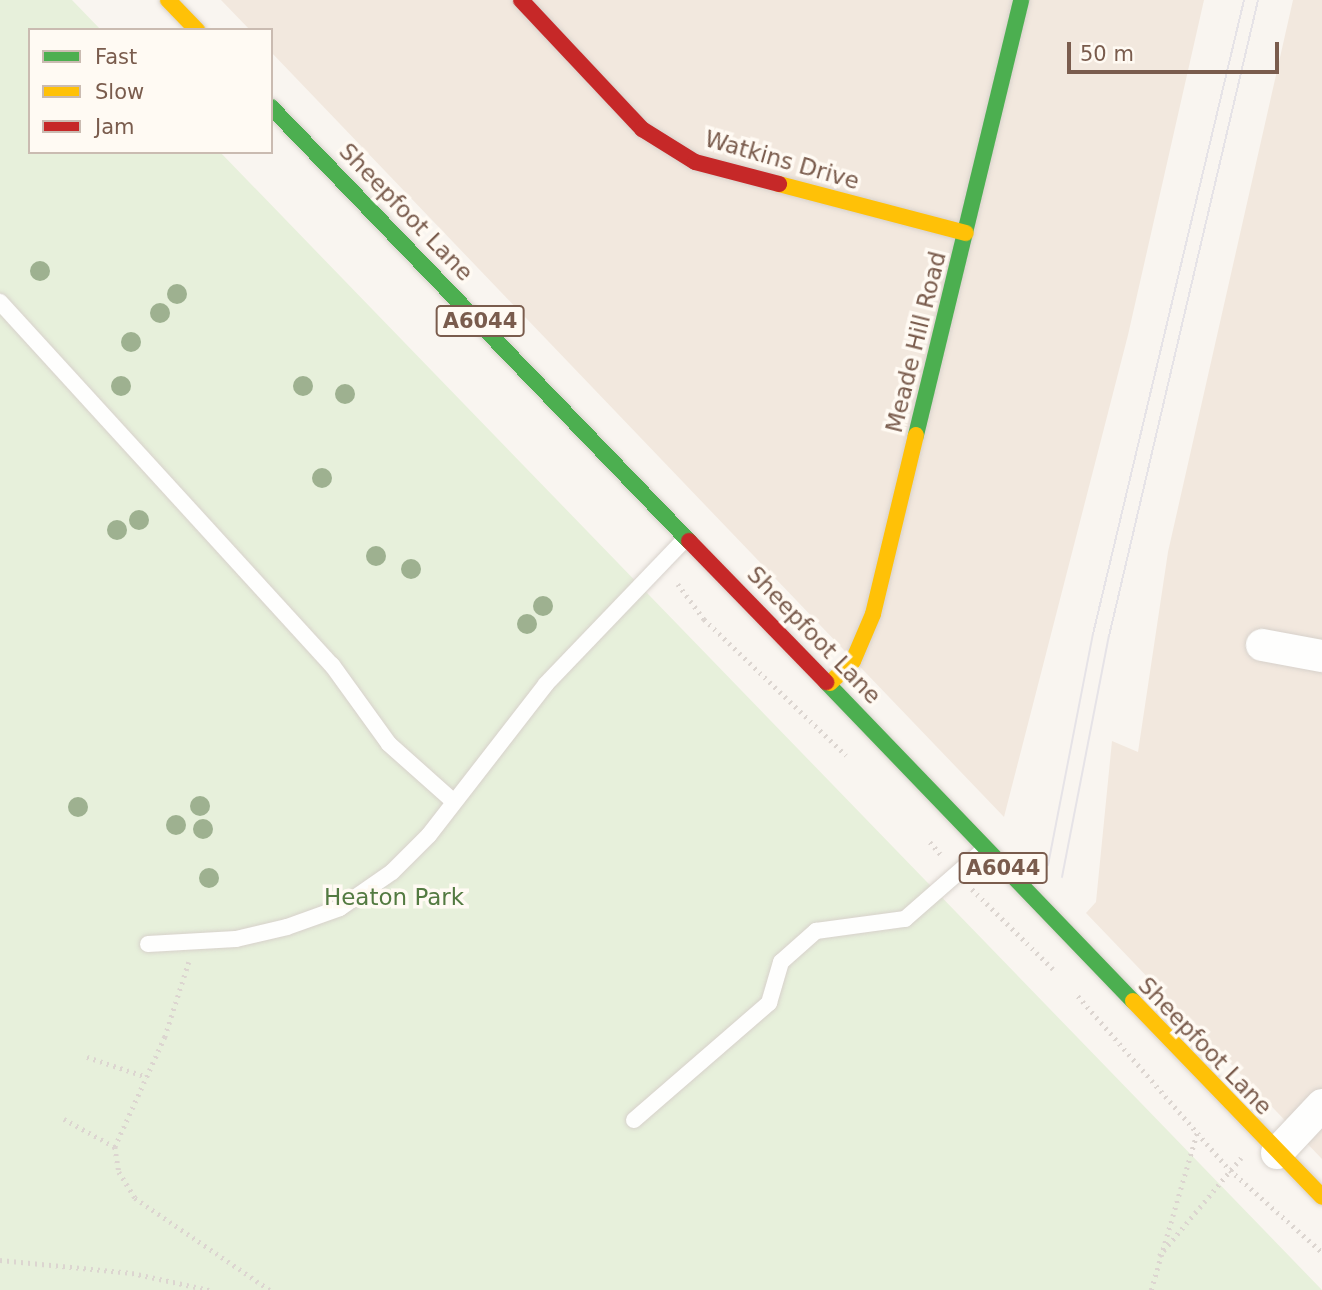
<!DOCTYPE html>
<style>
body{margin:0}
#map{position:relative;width:1322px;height:1290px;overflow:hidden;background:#f9f5f0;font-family:"DejaVu Sans",sans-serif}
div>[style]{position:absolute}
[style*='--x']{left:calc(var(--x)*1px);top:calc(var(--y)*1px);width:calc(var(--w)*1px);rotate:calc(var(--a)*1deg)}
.residential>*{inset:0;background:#f2e8de}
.green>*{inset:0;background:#e7f0db}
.path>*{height:4.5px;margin-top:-2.25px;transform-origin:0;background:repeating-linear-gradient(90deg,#dcd5d0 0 2px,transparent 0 7px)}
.roads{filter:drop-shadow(0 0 2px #d7d1cb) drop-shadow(0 0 2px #d7d1cb)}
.lane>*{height:16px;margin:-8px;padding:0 8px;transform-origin:8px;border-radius:8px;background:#fefefd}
.street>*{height:32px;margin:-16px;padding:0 16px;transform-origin:16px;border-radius:16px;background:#fefefd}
.fast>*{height:16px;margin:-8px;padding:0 8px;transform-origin:8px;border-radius:8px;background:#4caf50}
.slow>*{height:16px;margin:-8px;padding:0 8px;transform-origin:8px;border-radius:8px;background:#ffc107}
.jam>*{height:16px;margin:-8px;padding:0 8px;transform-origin:8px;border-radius:8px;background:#c62828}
.tram>*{height:2px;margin:-1px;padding:0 1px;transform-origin:1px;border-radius:1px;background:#e6e3e7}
.trees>*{width:20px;height:20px;margin:-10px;border-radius:50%;background:#9eb190}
span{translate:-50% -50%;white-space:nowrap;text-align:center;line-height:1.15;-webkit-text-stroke:7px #fffaf3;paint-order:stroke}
.shield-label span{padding:2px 5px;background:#fffaf3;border:2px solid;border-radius:5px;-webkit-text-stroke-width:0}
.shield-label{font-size:21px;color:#7a5c4d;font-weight:700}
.street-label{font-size:23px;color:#7a5c4d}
.park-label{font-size:23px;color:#537a41}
.legend{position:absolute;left:28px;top:28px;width:245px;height:126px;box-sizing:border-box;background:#fffaf3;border:2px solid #cabbb1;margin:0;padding:9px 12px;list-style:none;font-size:21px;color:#7a5c4d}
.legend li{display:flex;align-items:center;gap:14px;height:35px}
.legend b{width:35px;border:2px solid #cabbb1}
.scale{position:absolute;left:1067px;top:42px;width:212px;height:32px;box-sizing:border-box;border:4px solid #7a5c4d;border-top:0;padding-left:9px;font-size:21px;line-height:24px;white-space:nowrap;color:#7a5c4d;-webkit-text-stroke:5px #fffaf3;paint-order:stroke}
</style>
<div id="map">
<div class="residential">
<div style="clip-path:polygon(221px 0,1204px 0,1128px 335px,1004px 817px,271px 52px,271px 30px,250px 30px)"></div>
<div style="clip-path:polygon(1293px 0,1322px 0,1322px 1159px,1086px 913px,1096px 902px,1112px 741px,1138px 752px,1168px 552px)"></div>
</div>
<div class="green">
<div style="clip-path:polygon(0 0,72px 0,101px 30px,30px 30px,30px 152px,220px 152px,1322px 1290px,0 1290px)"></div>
</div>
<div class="path">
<div style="--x:678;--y:584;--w:44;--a:53.4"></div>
<div style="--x:704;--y:619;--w:197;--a:43.8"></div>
<div style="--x:930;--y:842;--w:20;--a:49"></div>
<div style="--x:972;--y:889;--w:114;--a:44.6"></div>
<div style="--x:189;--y:962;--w:79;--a:107.7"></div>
<div style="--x:165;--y:1037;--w:121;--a:114.4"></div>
<div style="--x:115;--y:1147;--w:25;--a:81"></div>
<div style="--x:119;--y:1172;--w:31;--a:58"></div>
<div style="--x:135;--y:1198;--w:163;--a:34.3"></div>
<div style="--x:1078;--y:996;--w:231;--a:48.9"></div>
<div style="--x:1230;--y:1170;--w:123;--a:41.7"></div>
<div style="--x:87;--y:1057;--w:63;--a:18.4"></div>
<div style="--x:64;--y:1119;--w:58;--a:28.8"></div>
<div style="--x:1159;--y:1256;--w:128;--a:-50.1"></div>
<div style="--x:0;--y:1260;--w:133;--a:5.6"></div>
<div style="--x:132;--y:1273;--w:79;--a:12.4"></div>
<div style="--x:1151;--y:1290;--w:164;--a:-73.7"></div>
</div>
<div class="roads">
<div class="lane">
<div style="--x:0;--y:302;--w:492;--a:47.6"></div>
<div style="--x:332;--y:665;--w:97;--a:54.2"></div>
<div style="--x:389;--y:744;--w:87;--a:41.7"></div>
<div style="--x:148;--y:944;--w:88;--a:-3.3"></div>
<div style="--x:236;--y:939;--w:52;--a:-13.2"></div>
<div style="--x:287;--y:927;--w:56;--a:-19.7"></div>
<div style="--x:340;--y:908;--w:63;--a:-34.7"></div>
<div style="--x:392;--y:872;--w:52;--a:-45"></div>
<div style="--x:429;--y:835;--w:191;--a:-52.2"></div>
<div style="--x:546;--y:684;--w:202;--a:-46.2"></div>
<div style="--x:634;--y:1120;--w:179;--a:-40.9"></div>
<div style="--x:769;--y:1003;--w:43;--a:-73.7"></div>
<div style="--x:781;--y:962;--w:47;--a:-41.5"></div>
<div style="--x:816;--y:931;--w:90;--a:-7.7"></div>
<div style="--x:905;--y:919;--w:106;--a:-41.2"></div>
</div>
<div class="street">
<div style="--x:1262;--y:645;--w:61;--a:10.4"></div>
<div style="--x:1277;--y:1153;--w:66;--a:-46.8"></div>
</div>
<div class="fast">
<div style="--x:271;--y:107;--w:603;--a:46.08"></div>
<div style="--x:916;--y:435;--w:447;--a:-76.4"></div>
<div style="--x:826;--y:682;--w:443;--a:46.1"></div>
</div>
<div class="slow">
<div style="--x:168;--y:0;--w:42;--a:46"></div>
<div style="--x:779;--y:184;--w:193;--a:14.7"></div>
<div style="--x:830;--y:683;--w:32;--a:-44"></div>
<div style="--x:853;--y:661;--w:51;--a:-66.9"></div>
<div style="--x:873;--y:614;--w:184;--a:-76.5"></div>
<div style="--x:1133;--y:1001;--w:272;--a:46"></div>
</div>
<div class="jam">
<div style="--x:521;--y:0;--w:177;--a:46.8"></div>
<div style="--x:642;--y:129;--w:62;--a:31.9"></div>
<div style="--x:695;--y:162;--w:87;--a:14.7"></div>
<div style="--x:689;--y:541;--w:197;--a:45.8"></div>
</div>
</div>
<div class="tram">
<div style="--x:1048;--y:865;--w:235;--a:-79"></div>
<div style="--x:1093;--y:634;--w:652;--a:-76.6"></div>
<div style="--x:1062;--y:877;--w:246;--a:-79"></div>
<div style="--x:1109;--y:636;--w:653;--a:-76.81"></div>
</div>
<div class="trees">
<div style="left:40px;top:271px"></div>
<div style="left:177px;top:294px"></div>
<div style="left:160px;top:313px"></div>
<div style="left:131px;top:342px"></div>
<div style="left:121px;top:386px"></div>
<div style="left:303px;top:386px"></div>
<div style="left:345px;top:394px"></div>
<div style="left:322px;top:478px"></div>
<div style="left:139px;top:520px"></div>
<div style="left:117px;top:530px"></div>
<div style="left:376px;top:556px"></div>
<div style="left:411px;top:569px"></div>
<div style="left:543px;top:606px"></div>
<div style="left:527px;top:624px"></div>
<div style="left:200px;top:806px"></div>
<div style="left:78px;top:807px"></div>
<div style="left:176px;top:825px"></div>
<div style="left:203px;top:829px"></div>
<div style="left:209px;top:878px"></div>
</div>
<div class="shield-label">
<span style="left:480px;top:321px">A6044</span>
<span style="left:1003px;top:868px">A6044</span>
</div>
<div class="street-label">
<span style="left:782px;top:160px;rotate:16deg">Watkins Drive</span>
<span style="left:406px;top:212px;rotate:46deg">Sheepfoot Lane</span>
<span style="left:916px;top:342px;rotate:-76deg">Meade Hill Road</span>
<span style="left:814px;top:635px;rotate:46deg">Sheepfoot Lane</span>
<span style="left:1205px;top:1046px;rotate:46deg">Sheepfoot Lane</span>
</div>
<div class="park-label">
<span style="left:394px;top:897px">Heaton Park</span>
</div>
<ul class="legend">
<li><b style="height:9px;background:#4caf50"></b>Fast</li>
<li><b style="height:9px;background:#ffc107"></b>Slow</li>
<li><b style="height:9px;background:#c62828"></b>Jam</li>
</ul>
<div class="scale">50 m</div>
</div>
